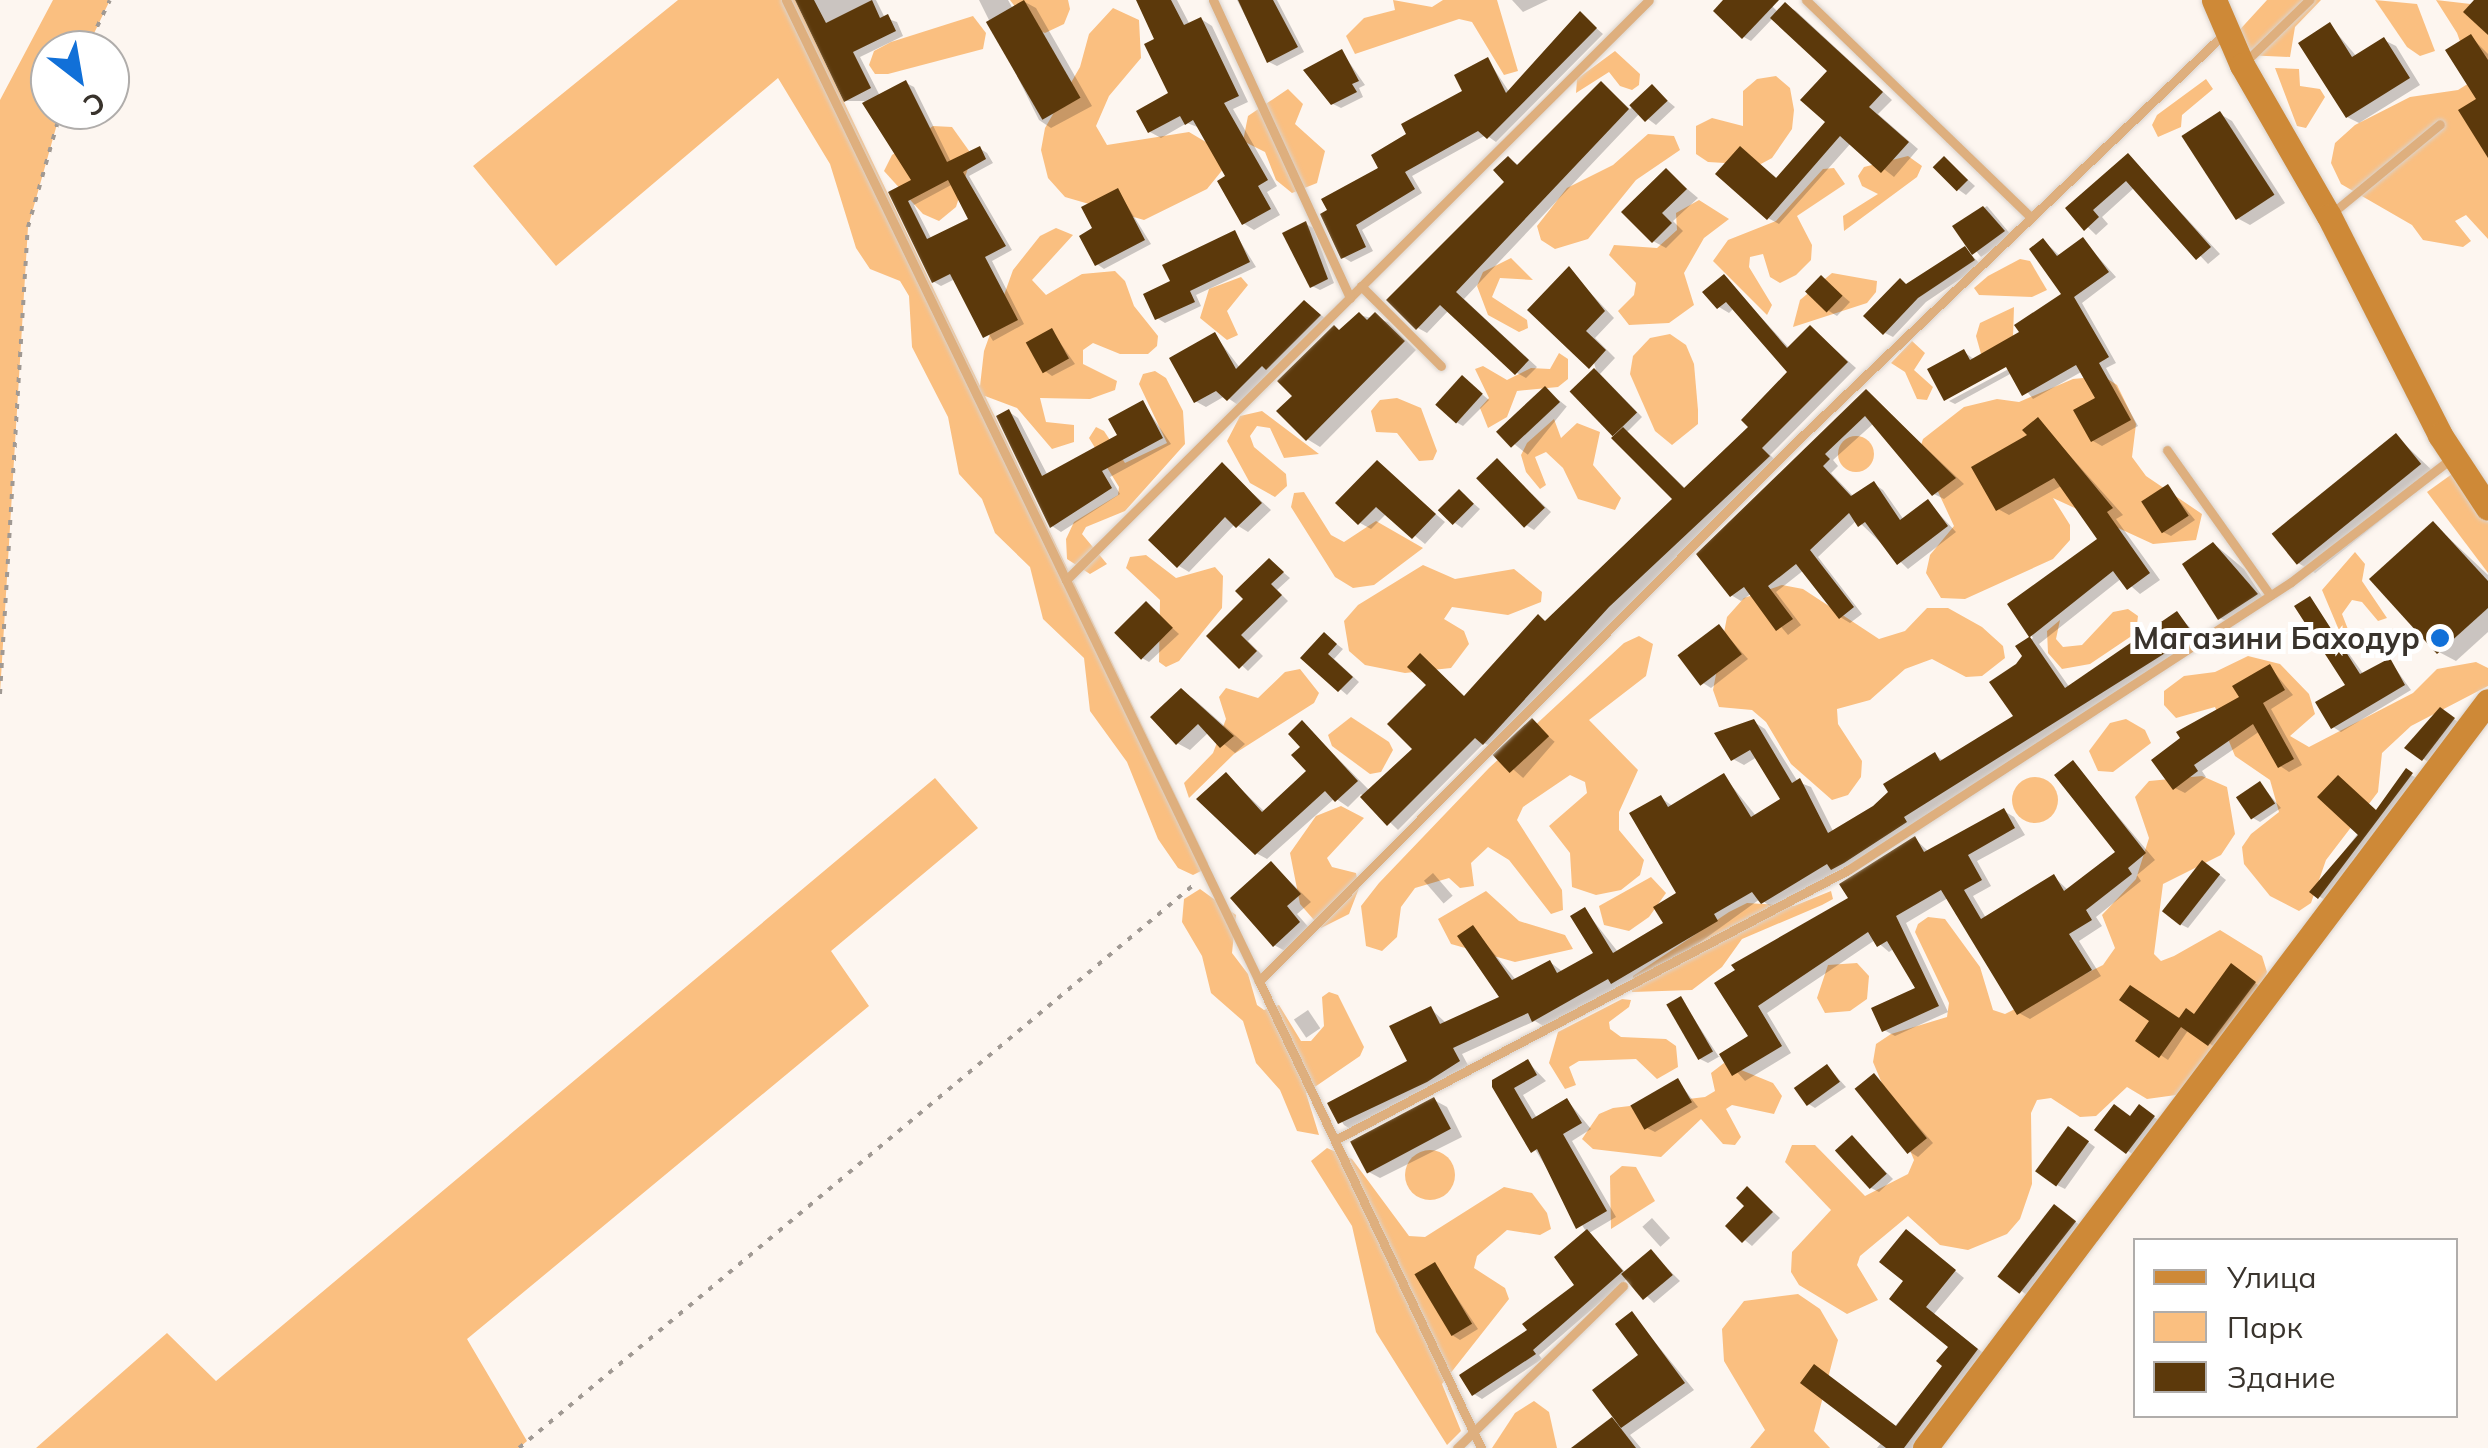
<!DOCTYPE html>
<meta charset="utf-8">
<style>
body{margin:0}
#map{position:relative;width:2488px;height:1448px;overflow:hidden;background:#fdf6f0;font-family:Mulish,sans-serif}
div>[style]{position:absolute}
[style*='--x']{left:calc(var(--x)*1px);top:calc(var(--y)*1px);width:calc(var(--w)*1px);rotate:calc(var(--a)*1deg)}
.green>*{inset:0;background:#fabf80}
.round{border-radius:50%}
.shadow>*{inset:0;background:#0003;transform-origin:0 0}
.building>*{inset:0;background:#5c390b;transform-origin:0 0}
.path>*{height:4px;margin-top:-2px;transform-origin:0;background:repeating-linear-gradient(90deg,#a09993 0 5px,transparent 0 13px)}
.roads{filter:drop-shadow(0 0 2px #dad3cd) drop-shadow(0 0 2px #dad3cd)}
.lane>*{height:9px;margin:-4.5px;padding:0 4.5px;transform-origin:4.5px;border-radius:4.5px;background:#deaf7e}
.secondary>*{height:25px;margin:-12.5px;padding:0 12.5px;transform-origin:12.5px;border-radius:12.5px;background:#ce8937}
.dots>*{width:28px;height:28px;translate:-50% -50%;box-sizing:border-box;border:5px solid #fff;border-radius:50%}
span{translate:-50% -50%;white-space:nowrap;text-align:center;line-height:1.15;-webkit-text-stroke:10px #fff;paint-order:stroke}
.poi-label{font-size:30px;color:#39332c;font-weight:700}
.right{translate:-100% -50%;text-align:right}
.legend{position:absolute;left:2133px;top:1238px;width:325px;height:180px;box-sizing:border-box;background:#fff;border:2px solid #b0adab;margin:0;padding:12px 18px;list-style:none;font-size:30px;color:#39332c}
.legend li{display:flex;align-items:center;gap:20px;height:50px}
.legend b{width:50px;border:2px solid #b0adab}
.north{position:absolute;left:30px;top:30px;width:100px;height:100px;box-sizing:border-box;background:#fff;border:2px solid #b0adab;border-radius:50%;rotate:149deg;font-size:28px;font-weight:700;line-height:40px;text-align:center;color:#39332c}
.north::after{content:'';display:block;margin:auto;width:35px;height:45px;background:#1170d8;clip-path:polygon(50% 0,100% 100%,50% 72%,0 100%)}
</style>
<div id="map">
<div class="green">
<div style="clip-path:polygon(53px 0,110px 0,86px 50px,50px 50px,50px 110px,61px 110px,28px 227px,0 694px,0 100px)"></div>
<div style="clip-path:polygon(678px 0,795px 0,980px 386px,984px 351px,1013px 270px,1040px 236px,1056px 228px,1073px 235px,1032px 280px,1046px 295px,1082px 274px,1115px 271px,1125px 281px,1134px 306px,1158px 336px,1157px 346px,1148px 354px,1120px 354px,1093px 343px,1083px 350px,1083px 364px,1117px 381px,1115px 390px,1090px 399px,1040px 398px,1046px 422px,1074px 425px,1074px 442px,1052px 449px,1017px 408px,985px 396px,1208px 863px,1205px 869px,1193px 875px,1178px 868px,1158px 839px,1127px 762px,1090px 711px,1084px 658px,1043px 619px,1030px 567px,995px 533px,982px 499px,959px 474px,948px 417px,912px 347px,909px 296px,900px 281px,870px 269px,856px 248px,830px 164px,778px 78px,556px 266px,473px 166px)"></div>
<div style="clip-path:polygon(1010px 0,1068px 0,1070px 9px,1064px 24px,1045px 33px,1030px 27px)"></div>
<div style="clip-path:polygon(1393px 0,1432px 7px,1443px 0,1497px 0,1518px 71px,1504px 75px,1472px 22px,1459px 19px,1355px 54px,1346px 36px,1364px 18px,1395px 10px)"></div>
<div style="clip-path:polygon(2267px 0,2321px 0,2295px 27px,2290px 57px,2245px 55px,2234px 36px)"></div>
<div style="clip-path:polygon(2375px 0,2417px 4px,2435px 51px,2420px 56px,2407px 47px)"></div>
<div style="clip-path:polygon(2436px 0,2488px 6px,2488px 239px,2466px 215px,2455px 221px,2471px 241px,2463px 247px,2423px 240px,2412px 225px,2341px 184px,2331px 163px,2335px 143px,2355px 125px,2410px 97px,2458px 90px,2474px 80px,2457px 33px)"></div>
<div style="clip-path:polygon(1113px 8px,1139px 20px,1141px 58px,1109px 96px,1096px 126px,1107px 145px,1189px 132px,1226px 154px,1224px 168px,1207px 189px,1144px 220px,1065px 197px,1048px 178px,1041px 150px,1045px 128px,1080px 67px,1089px 34px)"></div>
<div style="clip-path:polygon(973px 16px,986px 33px,983px 49px,888px 74px,875px 74px,869px 65px,874px 51px,891px 42px)"></div>
<div style="clip-path:polygon(1615px 51px,1640px 74px,1639px 85px,1632px 90px,1620px 86px,1609px 72px,1576px 93px,1577px 79px)"></div>
<div style="clip-path:polygon(2275px 68px,2299px 69px,2300px 86px,2320px 89px,2325px 97px,2306px 128px,2297px 126px)"></div>
<div style="clip-path:polygon(1776px 76px,1790px 88px,1794px 110px,1792px 129px,1772px 158px,1759px 165px,1708px 162px,1696px 154px,1696px 126px,1712px 118px,1743px 126px,1743px 91px,1757px 79px)"></div>
<div style="clip-path:polygon(2206px 79px,2213px 89px,2182px 115px,2181px 127px,2158px 137px,2152px 125px,2157px 115px)"></div>
<div style="clip-path:polygon(1288px 89px,1303px 104px,1295px 124px,1325px 151px,1317px 183px,1292px 193px,1276px 180px,1265px 152px,1243px 141px,1248px 116px)"></div>
<div style="clip-path:polygon(933px 126px,952px 127px,972px 155px,956px 207px,939px 221px,923px 214px,884px 171px,892px 155px)"></div>
<div style="clip-path:polygon(1648px 134px,1674px 136px,1680px 150px,1636px 180px,1588px 239px,1555px 249px,1541px 240px,1537px 226px,1567px 188px,1613px 165px)"></div>
<div style="clip-path:polygon(1908px 156px,1922px 166px,1917px 177px,1844px 231px,1843px 216px,1878px 194px,1862px 186px,1858px 176px,1864px 167px)"></div>
<div style="clip-path:polygon(1834px 168px,1845px 184px,1797px 216px,1812px 245px,1811px 260px,1796px 275px,1780px 283px,1770px 277px,1763px 254px,1750px 257px,1749px 267px,1772px 305px,1767px 315px,1713px 261px,1728px 240px,1776px 221px,1823px 169px)"></div>
<div style="clip-path:polygon(1699px 200px,1729px 219px,1704px 238px,1684px 273px,1694px 305px,1669px 323px,1629px 325px,1618px 311px,1634px 295px,1636px 283px,1609px 255px,1614px 245px,1657px 248px,1677px 230px,1676px 213px)"></div>
<div style="clip-path:polygon(1511px 258px,1533px 280px,1500px 278px,1492px 297px,1527px 320px,1528px 328px,1519px 332px,1488px 315px,1477px 286px,1483px 272px)"></div>
<div style="clip-path:polygon(2020px 259px,2030px 261px,2047px 290px,2032px 297px,1979px 295px,1974px 288px,1988px 276px)"></div>
<div style="clip-path:polygon(1832px 273px,1877px 281px,1876px 292px,1867px 303px,1793px 327px,1800px 300px)"></div>
<div style="clip-path:polygon(1241px 277px,1248px 285px,1227px 311px,1238px 335px,1227px 340px,1200px 318px,1209px 289px)"></div>
<div style="clip-path:polygon(2014px 307px,2013px 337px,1983px 361px,1976px 336px,1980px 323px)"></div>
<div style="clip-path:polygon(1670px 334px,1686px 345px,1694px 364px,1698px 410px,1698px 424px,1672px 445px,1655px 431px,1630px 374px,1633px 356px,1650px 338px)"></div>
<div style="clip-path:polygon(1912px 341px,1925px 353px,1914px 370px,1933px 387px,1927px 400px,1917px 399px,1905px 372px,1891px 363px)"></div>
<div style="clip-path:polygon(1559px 353px,1568px 359px,1568px 379px,1558px 387px,1517px 391px,1507px 417px,1488px 428px,1480px 408px,1489px 398px,1475px 369px,1483px 366px,1507px 380px,1531px 368px,1550px 369px)"></div>
<div style="clip-path:polygon(1155px 371px,1166px 378px,1183px 411px,1185px 444px,1125px 511px,1086px 527px,1082px 534px,1107px 564px,1090px 574px,1067px 559px,1066px 539px,1074px 522px,1118px 495px,1119px 487px,1089px 438px,1096px 427px,1104px 431px,1125px 463px,1167px 443px,1139px 384px,1143px 374px)"></div>
<div style="clip-path:polygon(2103px 376px,2117px 385px,2136px 424px,2132px 457px,2146px 476px,2202px 514px,2196px 540px,2153px 544px,2053px 498px,2070px 525px,2070px 540px,2053px 559px,1965px 599px,1941px 598px,1926px 573px,1930px 555px,1954px 526px,1919px 451px,1923px 439px,1964px 407px,1997px 399px,2019px 402px,2073px 379px)"></div>
<div style="clip-path:polygon(1397px 398px,1421px 408px,1437px 451px,1433px 460px,1419px 461px,1397px 433px,1376px 432px,1371px 411px,1380px 400px)"></div>
<div style="clip-path:polygon(1262px 411px,1319px 454px,1284px 458px,1270px 428px,1257px 426px,1250px 436px,1254px 447px,1286px 474px,1287px 486px,1275px 497px,1250px 483px,1227px 441px,1240px 416px)"></div>
<div style="clip-path:polygon(1554px 419px,1561px 438px,1577px 423px,1600px 432px,1593px 465px,1621px 498px,1615px 510px,1578px 499px,1563px 468px,1546px 452px,1535px 457px,1546px 485px,1540px 489px,1526px 472px,1521px 455px,1527px 443px)"></div>
<div class="round" style="left:1838px;top:436px;width:36px;height:36px"></div>
<div style="clip-path:polygon(2452px 474px,2488px 522px,2488px 573px,2427px 492px)"></div>
<div style="clip-path:polygon(1304px 492px,1331px 535px,1344px 542px,1376px 521px,1423px 548px,1374px 585px,1353px 588px,1335px 577px,1291px 507px,1294px 493px)"></div>
<div style="clip-path:polygon(2355px 552px,2365px 564px,2362px 581px,2387px 618px,2378px 621px,2362px 602px,2352px 600px,2342px 614px,2351px 637px,2341px 635px,2322px 590px)"></div>
<div style="clip-path:polygon(1146px 555px,1176px 578px,1215px 567px,1223px 576px,1222px 608px,1179px 661px,1166px 667px,1159px 662px,1160px 600px,1126px 568px,1130px 557px)"></div>
<div style="clip-path:polygon(1423px 565px,1455px 579px,1514px 569px,1542px 592px,1541px 602px,1508px 615px,1452px 607px,1444px 619px,1464px 631px,1469px 644px,1451px 668px,1405px 673px,1365px 665px,1349px 651px,1344px 621px,1358px 605px)"></div>
<div style="clip-path:polygon(1782px 585px,1803px 589px,1879px 639px,1905px 631px,1927px 608px,1948px 608px,1982px 627px,2003px 646px,2005px 658px,1982px 676px,1966px 677px,1932px 659px,1905px 669px,1870px 700px,1837px 709px,1838px 724px,1862px 761px,1861px 777px,1848px 795px,1832px 800px,1791px 764px,1766px 722px,1752px 710px,1719px 707px,1713px 690px,1727px 617px,1744px 598px)"></div>
<div style="clip-path:polygon(2128px 609px,2138px 616px,2136px 633px,2090px 664px,2062px 669px,2048px 653px,2047px 631px,2060px 620px,2056px 639px,2063px 647px,2082px 645px,2113px 612px)"></div>
<div style="clip-path:polygon(1639px 636px,1653px 644px,1646px 676px,1589px 720px,1638px 770px,1619px 812px,1619px 830px,1644px 860px,1640px 875px,1621px 890px,1596px 895px,1572px 887px,1570px 853px,1549px 826px,1587px 793px,1585px 782px,1570px 775px,1523px 807px,1517px 820px,1562px 890px,1563px 910px,1551px 914px,1509px 860px,1488px 847px,1471px 863px,1474px 886px,1460px 888px,1449px 878px,1415px 888px,1401px 907px,1397px 937px,1382px 951px,1366px 946px,1361px 906px,1379px 883px,1489px 768px,1624px 643px)"></div>
<div style="clip-path:polygon(2248px 656px,2280px 664px,2309px 694px,2315px 714px,2290px 736px,2309px 747px,2413px 693px,2437px 669px,2476px 662px,2488px 668px,2488px 686px,2411px 726px,2382px 753px,2378px 792px,2326px 860px,2311px 903px,2299px 911px,2270px 896px,2244px 864px,2242px 847px,2251px 834px,2279px 812px,2270px 780px,2235px 756px,2215px 707px,2176px 718px,2164px 705px,2164px 691px,2184px 676px,2215px 672px)"></div>
<div style="clip-path:polygon(1300px 669px,1319px 693px,1314px 703px,1234px 754px,1189px 798px,1184px 783px,1213px 753px,1226px 719px,1219px 697px,1226px 688px,1258px 698px,1285px 672px)"></div>
<div style="clip-path:polygon(1351px 717px,1389px 742px,1393px 750px,1381px 772px,1370px 774px,1332px 746px,1328px 735px)"></div>
<div style="clip-path:polygon(2126px 719px,2145px 730px,2151px 743px,2113px 772px,2098px 771px,2089px 751px,2110px 723px)"></div>
<div style="clip-path:polygon(2202px 776px,2227px 787px,2235px 834px,2221px 855px,2163px 884px,2154px 954px,2161px 961px,2174px 956px,2220px 930px,2262px 956px,2267px 972px,2259px 996px,2176px 1095px,2147px 1099px,2127px 1087px,2096px 1116px,2080px 1117px,2051px 1098px,2037px 1100px,2031px 1113px,2032px 1184px,2020px 1219px,2007px 1234px,1968px 1250px,1940px 1245px,1908px 1216px,1860px 1256px,1857px 1265px,1878px 1300px,1847px 1314px,1799px 1285px,1791px 1272px,1792px 1252px,1831px 1210px,1785px 1162px,1792px 1145px,1815px 1145px,1865px 1196px,1908px 1174px,1914px 1160px,1873px 1062px,1876px 1044px,1891px 1034px,1947px 1017px,1949px 1003px,1915px 932px,1918px 924px,1928px 917px,1945px 919px,1980px 967px,1993px 1010px,2005px 1014px,2103px 965px,2115px 948px,2102px 915px,2136px 879px,2149px 838px,2135px 797px,2149px 781px)"></div>
<div class="round" style="left:2012px;top:777px;width:46px;height:46px"></div>
<div style="clip-path:polygon(935px 778px,978px 828px,831px 951px,869px 1006px,467px 1339px,527px 1441px,519px 1448px,36px 1448px,167px 1333px,216px 1381px)"></div>
<div style="clip-path:polygon(1341px 806px,1364px 818px,1327px 858px,1332px 867px,1356px 873px,1359px 888px,1349px 914px,1321px 928px,1300px 904px,1290px 853px,1316px 816px)"></div>
<div style="clip-path:polygon(1651px 877px,1666px 893px,1649px 917px,1629px 931px,1604px 925px,1599px 906px)"></div>
<div style="clip-path:polygon(1200px 889px,1236px 915px,1232px 953px,1248px 974px,1257px 1005px,1264px 1010px,1279px 1005px,1301px 1041px,1311px 1041px,1324px 1026px,1322px 997px,1329px 992px,1338px 995px,1364px 1047px,1360px 1056px,1306px 1093px,1319px 1135px,1297px 1131px,1280px 1090px,1256px 1063px,1243px 1021px,1211px 993px,1202px 956px,1182px 922px,1184px 899px)"></div>
<div style="clip-path:polygon(1486px 891px,1519px 921px,1565px 935px,1573px 949px,1515px 962px,1451px 944px,1438px 919px)"></div>
<div style="clip-path:polygon(1831px 891px,1833px 899px,1822px 905px,1742px 939px,1722px 967px,1692px 990px,1632px 992px,1633px 976px,1729px 912px,1747px 903px,1794px 906px)"></div>
<div style="clip-path:polygon(1857px 963px,1869px 976px,1867px 999px,1850px 1011px,1825px 1013px,1817px 998px,1828px 965px)"></div>
<div style="clip-path:polygon(1622px 999px,1631px 1000px,1629px 1007px,1609px 1022px,1610px 1029px,1621px 1037px,1666px 1039px,1676px 1046px,1678px 1067px,1657px 1079px,1636px 1059px,1579px 1061px,1569px 1067px,1576px 1085px,1565px 1089px,1549px 1063px,1558px 1032px)"></div>
<div style="clip-path:polygon(1724px 1063px,1773px 1083px,1782px 1096px,1774px 1114px,1732px 1105px,1726px 1109px,1741px 1137px,1735px 1145px,1723px 1144px,1701px 1119px,1661px 1157px,1593px 1149px,1582px 1139px,1599px 1114px,1613px 1108px,1705px 1097px,1715px 1091px,1711px 1073px)"></div>
<div style="clip-path:polygon(1327px 1148px,1352px 1159px,1409px 1236px,1425px 1237px,1504px 1187px,1532px 1193px,1547px 1213px,1551px 1229px,1540px 1235px,1507px 1230px,1477px 1256px,1474px 1268px,1505px 1288px,1509px 1299px,1442px 1384px,1461px 1431px,1447px 1445px,1376px 1332px,1352px 1226px,1311px 1161px)"></div>
<div class="round" style="left:1405px;top:1150px;width:50px;height:50px"></div>
<div style="clip-path:polygon(1622px 1166px,1636px 1167px,1655px 1201px,1611px 1229px,1610px 1176px)"></div>
<div style="clip-path:polygon(1798px 1294px,1820px 1309px,1838px 1340px,1814px 1431px,1830px 1448px,1750px 1448px,1765px 1430px,1724px 1361px,1722px 1329px,1744px 1301px)"></div>
<div style="clip-path:polygon(1534px 1401px,1549px 1412px,1557px 1448px,1492px 1448px,1515px 1413px)"></div>
</div>
<div class="shadow">
<div style="clip-path:polygon(evenodd,799px 0,876px 0,885px 18px,897px 22px,903px 36px,860px 57px,880px 96px,906px 83px,914px 87px,951px 162px,979px 148px,987px 153px,993px 163px,969px 176px,1012px 250px,992px 261px,1024px 324px,993px 341px,955px 279px,941px 286px,934px 282px,891px 193px,915px 181px,864px 101px,846px 101px,799px 0,953px 184px,971px 220px,932px 240px,914px 205px,953px 184px)"></div>
<div style="clip-path:polygon(979px 0,1008px 0,1012px 7px,1023px 1px,1036px 8px,1092px 106px,1051px 128px,1039px 120px)"></div>
<div style="clip-path:polygon(1138px 0,1177px 0,1190px 25px,1201px 19px,1212px 26px,1248px 102px,1233px 109px,1277px 186px,1267px 192px,1280px 215px,1254px 230px,1243px 223px,1228px 177px,1200px 128px,1187px 123px,1161px 138px,1150px 132px,1171px 94px,1158px 40px)"></div>
<div style="clip-path:polygon(1237px 0,1277px 0,1304px 52px,1277px 66px,1269px 62px)"></div>
<div style="clip-path:polygon(1512px 0,1548px 0,1523px 12px)"></div>
<div style="clip-path:polygon(1726px 0,1766px 0,1778px 12px,1785px 5px,1796px 11px,1892px 100px,1878px 114px,1918px 149px,1894px 177px,1851px 143px,1779px 224px,1768px 218px,1741px 149px,1778px 179px,1829px 122px,1831px 70px,1773px 18px,1751px 41px,1744px 37px)"></div>
<div style="clip-path:polygon(1580px 14px,1603px 34px,1496px 142px,1486px 135px,1412px 176px,1422px 193px,1362px 230px,1373px 251px,1351px 262px,1343px 257px,1324px 215px,1465px 92px,1488px 60px,1510px 93px)"></div>
<div style="clip-path:polygon(2330px 25px,2357px 57px,2384px 40px,2396px 46px,2420px 85px,2359px 123px,2347px 117px)"></div>
<div style="clip-path:polygon(2471px 37px,2488px 54px,2488px 154px,2480px 100px)"></div>
<div style="clip-path:polygon(1342px 52px,1365px 85px,1359px 88px,1363px 97px,1341px 108px,1333px 104px)"></div>
<div style="clip-path:polygon(1602px 84px,1630px 109px,1652px 88px,1675px 107px,1656px 125px,1640px 113px,1464px 299px,1537px 367px,1526px 378px,1517px 373px,1449px 310px,1427px 333px,1418px 328px,1508px 182px,1509px 159px,1520px 166px)"></div>
<div style="clip-path:polygon(2220px 114px,2232px 121px,2285px 203px,2250px 225px,2237px 218px)"></div>
<div style="clip-path:polygon(2128px 156px,2220px 254px,2208px 264px,2135px 187px,2102px 217px,2108px 224px,2096px 235px,2068px 208px)"></div>
<div style="clip-path:polygon(1945px 159px,1975px 186px,1966px 195px,1959px 190px)"></div>
<div style="clip-path:polygon(1666px 171px,1698px 198px,1673px 221px,1683px 231px,1666px 248px,1653px 241px)"></div>
<div style="clip-path:polygon(1118px 191px,1151px 244px,1104px 269px,1097px 264px,1096px 229px)"></div>
<div style="clip-path:polygon(1987px 206px,2012px 236px,1981px 257px,1956px 227px)"></div>
<div style="clip-path:polygon(1306px 224px,1313px 228px,1334px 283px,1320px 290px,1312px 286px)"></div>
<div style="clip-path:polygon(1235px 233px,1256px 267px,1196px 295px,1201px 306px,1165px 323px,1157px 318px,1173px 283px)"></div>
<div style="clip-path:polygon(2083px 240px,2116px 277px,2082px 303px,2116px 363px,2106px 368px,2138px 426px,2102px 446px,2093px 441px,2098px 399px,2083px 371px,2033px 399px,2012px 373px,1955px 404px,1949px 401px,2018px 364px,2015px 359px,1946px 399px,1964px 352px,1975px 360px,2022px 333px,2065px 294px,2044px 241px,2060px 256px)"></div>
<div style="clip-path:polygon(1966px 249px,1981px 265px,1926px 302px,1893px 337px,1885px 333px,1909px 286px)"></div>
<div style="clip-path:polygon(1569px 270px,1614px 318px,1595px 338px,1615px 358px,1600px 374px,1642px 417px,1627px 432px,1687px 490px,1752px 427px,1790px 372px,1734px 308px,1729px 313px,1719px 307px,1724px 277px,1790px 349px,1811px 328px,1856px 368px,1770px 455px,1778px 463px,1494px 748px,1484px 743px,1398px 830px,1361px 794px,1348px 807px,1335px 798px,1267px 859px,1256px 853px,1226px 775px,1265px 812px,1310px 771px,1303px 723px,1370px 791px,1416px 750px,1429px 685px,1421px 657px,1466px 698px,1676px 499px,1574px 392px,1596px 370px)"></div>
<div style="clip-path:polygon(1822px 278px,1850px 302px,1837px 316px,1829px 311px)"></div>
<div style="clip-path:polygon(1305px 303px,1330px 322px,1238px 405px,1225px 396px,1206px 407px,1195px 401px,1215px 335px,1240px 368px)"></div>
<div style="clip-path:polygon(1359px 315px,1388px 322px,1416px 350px,1320px 447px,1307px 439px,1295px 396px)"></div>
<div style="clip-path:polygon(1052px 331px,1075px 364px,1052px 376px,1045px 371px)"></div>
<div style="clip-path:polygon(1463px 378px,1489px 400px,1463px 426px,1456px 422px)"></div>
<div style="left:1545px;top:389px;width:28px;height:62px;rotate:39deg"></div>
<div style="clip-path:polygon(1867px 392px,1964px 484px,1944px 499px,1934px 494px,1874px 423px,1833px 460px,1838px 466px,1831px 473px,1854px 497px,1874px 484px,1883px 490px,1904px 520px,1928px 502px,1956px 532px,1908px 569px,1857px 520px,1818px 557px,1862px 614px,1850px 623px,1840px 617px,1804px 570px,1776px 592px,1801px 625px,1788px 635px,1752px 593px,1741px 601px,1731px 595px,1699px 554px)"></div>
<div style="clip-path:polygon(1143px 403px,1171px 444px,1110px 477px,1120px 494px,1061px 532px,1052px 526px,1009px 412px,1018px 418px,1048px 476px,1120px 436px)"></div>
<div style="clip-path:polygon(2038px 420px,2123px 515px,2116px 519px,2160px 580px,2140px 594px,2122px 578px,2039px 644px,2070px 688px,2177px 614px,2204px 642px,1844px 874px,1837px 871px,1774px 909px,1760px 899px,1688px 951px,1545px 1027px,1535px 1021px,1462px 1054px,1469px 1067px,1355px 1132px,1344px 1125px,1330px 1104px,1410px 1062px,1430px 1008px,1447px 1024px,1502px 998px,1473px 928px,1516px 980px,1550px 962px,1563px 972px,1596px 954px,1585px 910px,1618px 952px,1666px 924px,1680px 894px,1661px 798px,1674px 807px,1724px 776px,1756px 816px,1783px 800px,1757px 757px,1744px 765px,1733px 759px,1718px 734px,1754px 722px,1765px 729px,1798px 782px,1811px 787px,1834px 833px,1875px 808px,1935px 755px,1944px 761px,2016px 717px,2018px 666px,2025px 656px,2019px 647px,2033px 638px,2010px 605px,2100px 539px,2063px 485px,2009px 515px,1998px 509px)"></div>
<div style="clip-path:polygon(2396px 436px,2437px 475px,2315px 573px,2298px 563px)"></div>
<div style="clip-path:polygon(1498px 462px,1551px 512px,1534px 530px,1526px 525px)"></div>
<div style="clip-path:polygon(1377px 464px,1445px 522px,1425px 544px,1387px 513px,1371px 529px,1360px 523px)"></div>
<div style="clip-path:polygon(1222px 465px,1271px 510px,1248px 532px,1235px 524px,1189px 572px,1179px 566px)"></div>
<div style="clip-path:polygon(2168px 487px,2195px 520px,2171px 536px,2163px 532px)"></div>
<div style="clip-path:polygon(1460px 492px,1480px 509px,1462px 528px,1455px 523px)"></div>
<div style="clip-path:polygon(2434px 524px,2488px 575px,2488px 632px,2456px 661px,2439px 652px)"></div>
<div style="clip-path:polygon(2214px 544px,2244px 569px,2264px 599px,2228px 622px,2220px 618px)"></div>
<div style="clip-path:polygon(1270px 561px,1290px 578px,1277px 590px,1288px 601px,1248px 641px,1263px 656px,1248px 671px,1210px 636px,1247px 599px)"></div>
<div style="clip-path:polygon(2310px 599px,2364px 675px,2390px 661px,2411px 690px,2341px 732px,2333px 727px,2348px 686px)"></div>
<div style="clip-path:polygon(1146px 604px,1179px 634px,1149px 662px,1142px 658px)"></div>
<div style="clip-path:polygon(1719px 627px,1748px 659px,1711px 688px,1703px 683px)"></div>
<div style="clip-path:polygon(1325px 635px,1343px 649px,1334px 659px,1359px 682px,1347px 695px,1304px 658px)"></div>
<div style="clip-path:polygon(2270px 667px,2293px 695px,2271px 709px,2302px 765px,2289px 772px,2280px 766px,2260px 731px,2202px 771px,2206px 777px,2185px 793px,2175px 788px)"></div>
<div style="clip-path:polygon(1181px 691px,1194px 699px,1245px 744px,1235px 753px,1209px 732px,1190px 750px,1177px 743px)"></div>
<div style="clip-path:polygon(2448px 715px,2461px 724px,2431px 764px,2408px 748px)"></div>
<div style="left:1532px;top:722px;width:30px;height:48px;rotate:41deg"></div>
<div style="clip-path:polygon(2073px 763px,2155px 860px,2137px 875px,2141px 881px,2096px 917px,2102px 926px,2079px 941px,2101px 976px,2030px 1019px,2019px 1013px,1948px 898px,1906px 923px,1948px 1012px,1895px 1036px,1884px 1030px,1919px 989px,1895px 948px,1889px 952px,1875px 940px,1767px 1013px,1791px 1053px,1745px 1081px,1722px 1055px,1708px 1063px,1700px 1059px,1681px 999px,1719px 1057px,1751px 1037px,1718px 984px,1851px 899px,1915px 839px,1929px 852px,2004px 811px,2014px 817px,2025px 835px,1977px 861px,1991px 886px,1973px 896px,1986px 918px,2054px 877px,2069px 891px,2118px 852px)"></div>
<div style="clip-path:polygon(2406px 772px,2418px 779px,2327px 901px,2320px 897px,2313px 891px)"></div>
<div style="clip-path:polygon(2260px 784px,2281px 808px,2260px 822px,2253px 818px)"></div>
<div style="clip-path:polygon(1272px 864px,1311px 902px,1297px 914px,1311px 930px,1287px 952px,1274px 945px)"></div>
<div style="clip-path:polygon(2211px 868px,2226px 880px,2188px 928px,2180px 924px)"></div>
<div style="left:1433px;top:873px;width:30px;height:12px;rotate:49deg"></div>
<div style="clip-path:polygon(2239px 971px,2262px 988px,2216px 1048px,2189px 1029px,2168px 1060px,2138px 1040px,2152px 1020px,2195px 1016px)"></div>
<div style="left:1308px;top:1010px;width:22px;height:17px;rotate:56deg"></div>
<div style="clip-path:polygon(1528px 1062px,1546px 1081px,1523px 1095px,1537px 1118px,1567px 1100px,1591px 1129px,1572px 1141px,1616px 1217px,1589px 1233px,1626px 1273px,1651px 1252px,1680px 1281px,1654px 1303px,1628px 1278px,1539px 1355px,1542px 1359px,1482px 1399px,1474px 1394px,1577px 1286px,1587px 1233px,1493px 1082px)"></div>
<div style="clip-path:polygon(1827px 1066px,1846px 1087px,1815px 1108px,1807px 1103px)"></div>
<div style="clip-path:polygon(1874px 1076px,1933px 1143px,1918px 1157px,1910px 1152px)"></div>
<div style="clip-path:polygon(1678px 1081px,1698px 1107px,1655px 1132px,1647px 1128px)"></div>
<div style="clip-path:polygon(1434px 1100px,1447px 1107px,1462px 1137px,1380px 1178px,1367px 1171px)"></div>
<div style="clip-path:polygon(2147px 1112px,2161px 1122px,2135px 1156px,2098px 1130px)"></div>
<div style="clip-path:polygon(2076px 1133px,2095px 1147px,2065px 1189px,2057px 1185px)"></div>
<div style="clip-path:polygon(1852px 1138px,1893px 1179px,1879px 1192px,1871px 1188px)"></div>
<div style="clip-path:polygon(1748px 1189px,1780px 1218px,1752px 1246px,1728px 1226px,1748px 1207px)"></div>
<div style="clip-path:polygon(2063px 1212px,2082px 1227px,2028px 1296px,2001px 1275px)"></div>
<div style="left:1652px;top:1218px;width:27px;height:13px;rotate:48deg"></div>
<div style="clip-path:polygon(1916px 1239px,1964px 1278px,1934px 1314px,1987px 1356px,1917px 1448px,1877px 1448px,1945px 1365px,1952px 1346px,1907px 1281px)"></div>
<div style="clip-path:polygon(1435px 1265px,1478px 1329px,1460px 1340px,1452px 1335px)"></div>
<div style="clip-path:polygon(1632px 1314px,1694px 1390px,1630px 1435px,1641px 1448px,1575px 1448px,1612px 1420px,1622px 1425px,1642px 1355px)"></div>
</div>
<div class="building">
<div style="clip-path:polygon(795px 0,814px 0,826px 23px,872px 0,880px 18px,888px 14px,896px 31px,853px 52px,871px 88px,844px 102px)"></div>
<div style="left:1024px;top:0;width:113px;height:44px;rotate:60deg"></div>
<div style="clip-path:polygon(1136px 0,1171px 0,1184px 25px,1201px 17px,1239px 96px,1224px 103px,1268px 180px,1258px 186px,1271px 209px,1242px 225px,1217px 181px,1225px 176px,1193px 120px,1185px 125px,1180px 116px,1148px 133px,1136px 111px,1168px 93px,1144px 44px,1154px 39px)"></div>
<div style="clip-path:polygon(1238px 0,1273px 0,1298px 47px,1267px 63px)"></div>
<div style="clip-path:polygon(1723px 0,1779px 0,1742px 39px,1713px 11px)"></div>
<div style="clip-path:polygon(2474px 0,2488px 0,2488px 35px,2463px 12px)"></div>
<div style="clip-path:polygon(1785px 2px,1883px 92px,1869px 107px,1909px 142px,1881px 173px,1840px 136px,1767px 220px,1715px 174px,1740px 146px,1776px 178px,1825px 122px,1800px 100px,1827px 71px,1770px 18px)"></div>
<div style="clip-path:polygon(1580px 11px,1597px 28px,1487px 139px,1478px 131px,1405px 172px,1415px 189px,1356px 225px,1366px 247px,1341px 259px,1320px 214px,1327px 210px,1321px 199px,1378px 168px,1371px 155px,1406px 134px,1401px 124px,1462px 91px,1454px 75px,1488px 57px,1506px 93px)"></div>
<div style="clip-path:polygon(2330px 22px,2352px 57px,2384px 37px,2410px 78px,2346px 118px,2298px 43px)"></div>
<div style="clip-path:polygon(2471px 34px,2488px 60px,2488px 158px,2458px 110px,2476px 99px,2445px 50px)"></div>
<div style="clip-path:polygon(1342px 49px,1359px 81px,1352px 84px,1357px 92px,1331px 105px,1303px 70px)"></div>
<div style="clip-path:polygon(evenodd,906px 80px,947px 162px,980px 146px,986px 159px,963px 172px,1006px 246px,985px 257px,1018px 320px,983px 338px,950px 274px,932px 283px,888px 192px,911px 180px,862px 103px,906px 80px,948px 180px,968px 219px,927px 239px,908px 201px,948px 180px)"></div>
<div style="clip-path:polygon(1601px 81px,1629px 109px,1456px 292px,1529px 360px,1515px 375px,1440px 305px,1416px 330px,1386px 300px,1504px 182px,1493px 170px,1508px 156px,1517px 165px)"></div>
<div style="left:1652px;top:84px;width:23px;height:31px;rotate:47deg"></div>
<div style="left:2220px;top:111px;width:100px;height:46px;rotate:57deg"></div>
<div style="clip-path:polygon(2128px 153px,2211px 247px,2196px 260px,2126px 181px,2093px 210px,2099px 217px,2084px 231px,2065px 208px)"></div>
<div style="left:1944px;top:156px;width:34px;height:16px;rotate:45deg"></div>
<div style="clip-path:polygon(1666px 168px,1687px 189px,1662px 213px,1672px 223px,1652px 243px,1621px 212px)"></div>
<div style="clip-path:polygon(1118px 188px,1145px 240px,1095px 266px,1079px 236px,1092px 228px,1081px 207px)"></div>
<div style="clip-path:polygon(1983px 206px,2005px 231px,1972px 255px,1952px 226px)"></div>
<div style="clip-path:polygon(1306px 221px,1328px 279px,1310px 288px,1282px 233px)"></div>
<div style="clip-path:polygon(1235px 230px,1250px 262px,1190px 291px,1195px 302px,1155px 320px,1143px 294px,1170px 281px,1162px 265px)"></div>
<div style="clip-path:polygon(2083px 237px,2109px 272px,2074px 297px,2109px 357px,2099px 363px,2131px 420px,2091px 442px,2073px 410px,2095px 398px,2076px 365px,2022px 396px,2006px 367px,1944px 401px,1927px 369px,1964px 349px,1970px 360px,2019px 332px,2014px 325px,2061px 294px,2029px 249px,2043px 238px,2057px 256px)"></div>
<div style="clip-path:polygon(1965px 246px,1975px 260px,1918px 298px,1883px 335px,1863px 316px,1900px 278px,1906px 284px)"></div>
<div style="clip-path:polygon(1569px 266px,1605px 311px,1586px 331px,1606px 350px,1589px 369px,1527px 310px)"></div>
<div style="clip-path:polygon(1724px 274px,1787px 348px,1810px 325px,1848px 362px,1762px 448px,1770px 456px,1609px 607px,1483px 745px,1475px 738px,1387px 826px,1360px 797px,1412px 749px,1387px 724px,1426px 685px,1407px 667px,1420px 653px,1464px 696px,1538px 614px,1545px 621px,1672px 499px,1611px 438px,1623px 427px,1684px 488px,1748px 427px,1741px 420px,1787px 372px,1726px 302px,1717px 309px,1702px 292px)"></div>
<div style="left:1821px;top:275px;width:30px;height:23px;rotate:44deg"></div>
<div style="clip-path:polygon(1304px 300px,1321px 315px,1266px 370px,1262px 366px,1227px 401px,1216px 391px,1194px 403px,1169px 358px,1215px 332px,1236px 369px)"></div>
<div style="clip-path:polygon(1359px 312px,1367px 320px,1375px 312px,1405px 341px,1306px 441px,1276px 411px,1292px 396px,1277px 381px,1334px 325px,1339px 330px)"></div>
<div style="left:1052px;top:328px;width:35px;height:30px;rotate:61deg"></div>
<div style="left:1594px;top:368px;width:62px;height:34px;rotate:46deg"></div>
<div style="left:1462px;top:375px;width:28px;height:40px;rotate:42deg"></div>
<div style="left:1545px;top:386px;width:22px;height:67px;rotate:47deg"></div>
<div style="clip-path:polygon(1866px 389px,1956px 478px,1932px 496px,1865px 416px,1825px 454px,1830px 459px,1823px 466px,1851px 496px,1874px 481px,1900px 520px,1928px 499px,1948px 526px,1897px 565px,1865px 522px,1858px 527px,1849px 513px,1810px 550px,1854px 607px,1839px 619px,1796px 564px,1768px 586px,1793px 619px,1776px 631px,1744px 587px,1730px 597px,1696px 554px)"></div>
<div style="clip-path:polygon(1143px 400px,1163px 438px,1102px 471px,1112px 488px,1050px 528px,996px 416px,1009px 409px,1042px 476px,1117px 435px,1108px 419px)"></div>
<div style="clip-path:polygon(2038px 417px,2113px 508px,2107px 512px,2150px 573px,2127px 590px,2113px 571px,2030px 637px,2065px 688px,2177px 611px,2194px 635px,1904px 817px,1907px 822px,1844px 863px,1831px 870px,1827px 864px,1761px 904px,1752px 892px,1714px 914px,1718px 921px,1611px 984px,1608px 979px,1532px 1022px,1528px 1013px,1453px 1048px,1460px 1061px,1427px 1082px,1338px 1124px,1327px 1103px,1407px 1061px,1389px 1026px,1431px 1006px,1440px 1024px,1499px 997px,1457px 936px,1473px 925px,1512px 980px,1550px 960px,1557px 973px,1593px 953px,1570px 916px,1585px 907px,1613px 953px,1663px 923px,1653px 907px,1676px 893px,1629px 813px,1661px 795px,1668px 807px,1724px 773px,1751px 817px,1780px 799px,1750px 750px,1731px 761px,1714px 733px,1754px 719px,1792px 783px,1800px 778px,1828px 833px,1873px 806px,1888px 792px,1883px 784px,1935px 752px,1940px 761px,2013px 716px,1989px 682px,2016px 664px,2022px 656px,2015px 646px,2029px 637px,2007px 604px,2097px 539px,2054px 478px,1996px 511px,1971px 467px,2027px 435px,2022px 430px)"></div>
<div style="left:2396px;top:433px;width:40px;height:160px;rotate:51deg"></div>
<div style="left:1497px;top:458px;width:69px;height:29px;rotate:46deg"></div>
<div style="clip-path:polygon(1377px 460px,1436px 514px,1412px 539px,1376px 507px,1358px 525px,1335px 503px)"></div>
<div style="clip-path:polygon(1222px 462px,1262px 503px,1236px 528px,1225px 517px,1177px 568px,1148px 540px)"></div>
<div style="left:2168px;top:484px;width:38px;height:32px;rotate:57deg"></div>
<div style="left:1459px;top:489px;width:21px;height:30px;rotate:45deg"></div>
<div style="clip-path:polygon(2433px 521px,2488px 581px,2488px 608px,2437px 654px,2369px 579px)"></div>
<div style="clip-path:polygon(2213px 542px,2258px 594px,2218px 620px,2182px 564px)"></div>
<div style="clip-path:polygon(1269px 558px,1284px 572px,1271px 584px,1282px 595px,1241px 635px,1257px 651px,1239px 669px,1206px 636px,1243px 599px,1235px 591px)"></div>
<div style="clip-path:polygon(2310px 596px,2360px 674px,2390px 658px,2405px 685px,2331px 729px,2315px 702px,2345px 685px,2294px 606px)"></div>
<div style="left:1146px;top:601px;width:38px;height:45px;rotate:45deg"></div>
<div style="left:1719px;top:624px;width:38px;height:52px;rotate:53deg"></div>
<div style="clip-path:polygon(1324px 632px,1337px 644px,1328px 654px,1353px 677px,1338px 692px,1300px 658px)"></div>
<div style="clip-path:polygon(2270px 664px,2285px 690px,2263px 703px,2294px 759px,2278px 768px,2253px 724px,2194px 765px,2198px 771px,2173px 790px,2151px 760px,2180px 738px,2176px 732px,2239px 697px,2232px 686px)"></div>
<div style="clip-path:polygon(1181px 688px,1234px 736px,1220px 748px,1198px 724px,1176px 745px,1150px 717px)"></div>
<div style="clip-path:polygon(2440px 707px,2455px 718px,2422px 761px,2404px 748px)"></div>
<div style="left:1532px;top:718px;width:25px;height:54px;rotate:47deg"></div>
<div style="clip-path:polygon(1302px 720px,1358px 781px,1335px 802px,1325px 791px,1255px 855px,1196px 799px,1226px 772px,1262px 812px,1306px 771px,1291px 755px,1300px 747px,1288px 734px)"></div>
<div style="clip-path:polygon(2073px 760px,2146px 853px,2128px 868px,2132px 874px,2086px 910px,2092px 920px,2069px 934px,2092px 970px,2017px 1015px,1941px 890px,1896px 916px,1939px 1006px,1882px 1032px,1871px 1008px,1915px 988px,1887px 941px,1877px 947px,1868px 932px,1758px 1006px,1782px 1046px,1732px 1076px,1719px 1054px,1748px 1036px,1714px 983px,1735px 970px,1731px 965px,1848px 898px,1839px 884px,1915px 836px,1924px 852px,2004px 808px,2015px 828px,1968px 855px,1982px 880px,1964px 890px,1981px 919px,2054px 874px,2064px 891px,2115px 852px,2054px 775px)"></div>
<div style="clip-path:polygon(2406px 768px,2413px 773px,2318px 899px,2309px 892px,2358px 835px,2317px 797px,2338px 775px,2376px 810px)"></div>
<div style="left:2260px;top:781px;width:27px;height:29px;rotate:56deg"></div>
<div style="left:2202px;top:860px;width:23px;height:65px;rotate:38deg"></div>
<div style="clip-path:polygon(1271px 861px,1301px 894px,1287px 906px,1300px 922px,1273px 947px,1230px 898px)"></div>
<div style="clip-path:polygon(2231px 963px,2256px 982px,2208px 1046px,2181px 1027px,2159px 1058px,2135px 1041px,2149px 1021px,2119px 1000px,2130px 985px,2179px 1018px,2186px 1008px,2194px 1014px)"></div>
<div style="left:1681px;top:996px;width:64px;height:17px;rotate:60deg"></div>
<div style="clip-path:polygon(1528px 1059px,1537px 1075px,1514px 1088px,1532px 1119px,1567px 1098px,1582px 1123px,1563px 1134px,1607px 1211px,1576px 1229px,1537px 1149px,1531px 1153px,1492px 1087px,1492px 1080px)"></div>
<div style="left:1827px;top:1064px;width:22px;height:41px;rotate:54deg"></div>
<div style="left:1874px;top:1073px;width:84px;height:25px;rotate:51deg"></div>
<div style="left:1678px;top:1078px;width:28px;height:55px;rotate:60deg"></div>
<div style="left:1434px;top:1097px;width:36px;height:95px;rotate:62deg"></div>
<div style="clip-path:polygon(2114px 1104px,2130px 1116px,2139px 1104px,2155px 1116px,2126px 1154px,2094px 1130px)"></div>
<div style="left:2068px;top:1126px;width:26px;height:56px;rotate:36deg"></div>
<div style="left:1852px;top:1135px;width:52px;height:23px;rotate:48deg"></div>
<div style="clip-path:polygon(1747px 1186px,1773px 1212px,1742px 1243px,1725px 1226px,1744px 1206px,1736px 1198px)"></div>
<div style="left:2054px;top:1204px;width:28px;height:92px;rotate:38deg"></div>
<div style="clip-path:polygon(1587px 1229px,1623px 1271px,1533px 1350px,1536px 1354px,1472px 1396px,1459px 1375px,1527px 1330px,1522px 1324px,1574px 1285px,1554px 1257px)"></div>
<div style="clip-path:polygon(1906px 1229px,1956px 1270px,1926px 1307px,1978px 1349px,1904px 1448px,1886px 1448px,1800px 1383px,1814px 1364px,1896px 1426px,1942px 1366px,1936px 1361px,1948px 1347px,1889px 1299px,1903px 1281px,1879px 1262px)"></div>
<div style="left:1651px;top:1249px;width:34px;height:39px;rotate:50deg"></div>
<div style="left:1435px;top:1262px;width:72px;height:24px;rotate:59deg"></div>
<div style="clip-path:polygon(1632px 1311px,1685px 1383px,1621px 1428px,1592px 1390px,1638px 1355px,1615px 1324px)"></div>
<div style="clip-path:polygon(1612px 1417px,1636px 1448px,1571px 1448px)"></div>
</div>
<div class="path">
<div style="--x:86;--y:50;--w:55;--a:-64.4"></div>
<div style="--x:0;--y:694;--w:468;--a:-86.6"></div>
<div style="--x:28;--y:227;--w:122;--a:-74.2"></div>
<div style="--x:519;--y:1448;--w:882;--a:-39.85"></div>
</div>
<div class="roads">
<div class="lane">
<div style="--x:786;--y:0;--w:644;--a:64.23"></div>
<div style="--x:1066;--y:580;--w:822;--a:-44.85"></div>
<div style="--x:1213;--y:0;--w:328;--a:65.3"></div>
<div style="--x:1806;--y:0;--w:311;--a:44"></div>
<div style="--x:2244;--y:63;--w:91;--a:-44.1"></div>
<div style="--x:2331;--y:214;--w:141;--a:-39.5"></div>
<div style="--x:1361;--y:286;--w:113;--a:45"></div>
<div style="--x:2167;--y:450;--w:178;--a:54.6"></div>
<div style="--x:1066;--y:580;--w:445;--a:64.3"></div>
<div style="--x:1335;--y:1140;--w:580;--a:-27.76"></div>
<div style="--x:1848;--y:870;--w:528;--a:-33.03"></div>
<div style="--x:2291;--y:582;--w:203;--a:-37.6"></div>
<div style="--x:1457;--y:1448;--w:232;--a:-44.3"></div>
<div style="--x:1481;--y:1448;--w:517;--a:-115.43"></div>
<div style="--x:1259;--y:981;--w:761;--a:-45.11"></div>
<div style="--x:1796;--y:442;--w:594;--a:-43.64"></div>
</div>
<div class="secondary">
<div style="--x:2214;--y:0;--w:71;--a:66.7"></div>
<div style="--x:2242;--y:65;--w:174;--a:60.1"></div>
<div style="--x:2329;--y:216;--w:246;--a:63.1"></div>
<div style="--x:2440;--y:435;--w:87;--a:56.7"></div>
<div style="--x:1925;--y:1448;--w:935;--a:-53"></div>
</div>
</div>
<div class="dots">
<div style="left:2440px;top:638px;background:#1170d8"></div>
</div>
<div class="poi-label">
<span class="right" style="left:2420px;top:638px">Магазини Баходур</span>
</div>
<ul class="legend">
<li><b style="height:12px;background:#ce8937"></b>Улица</li>
<li><b style="height:28px;background:#fabf80"></b>Парк</li>
<li><b style="height:28px;background:#5c390b"></b>Здание</li>
</ul>
<div class="north">С</div>
</div>
